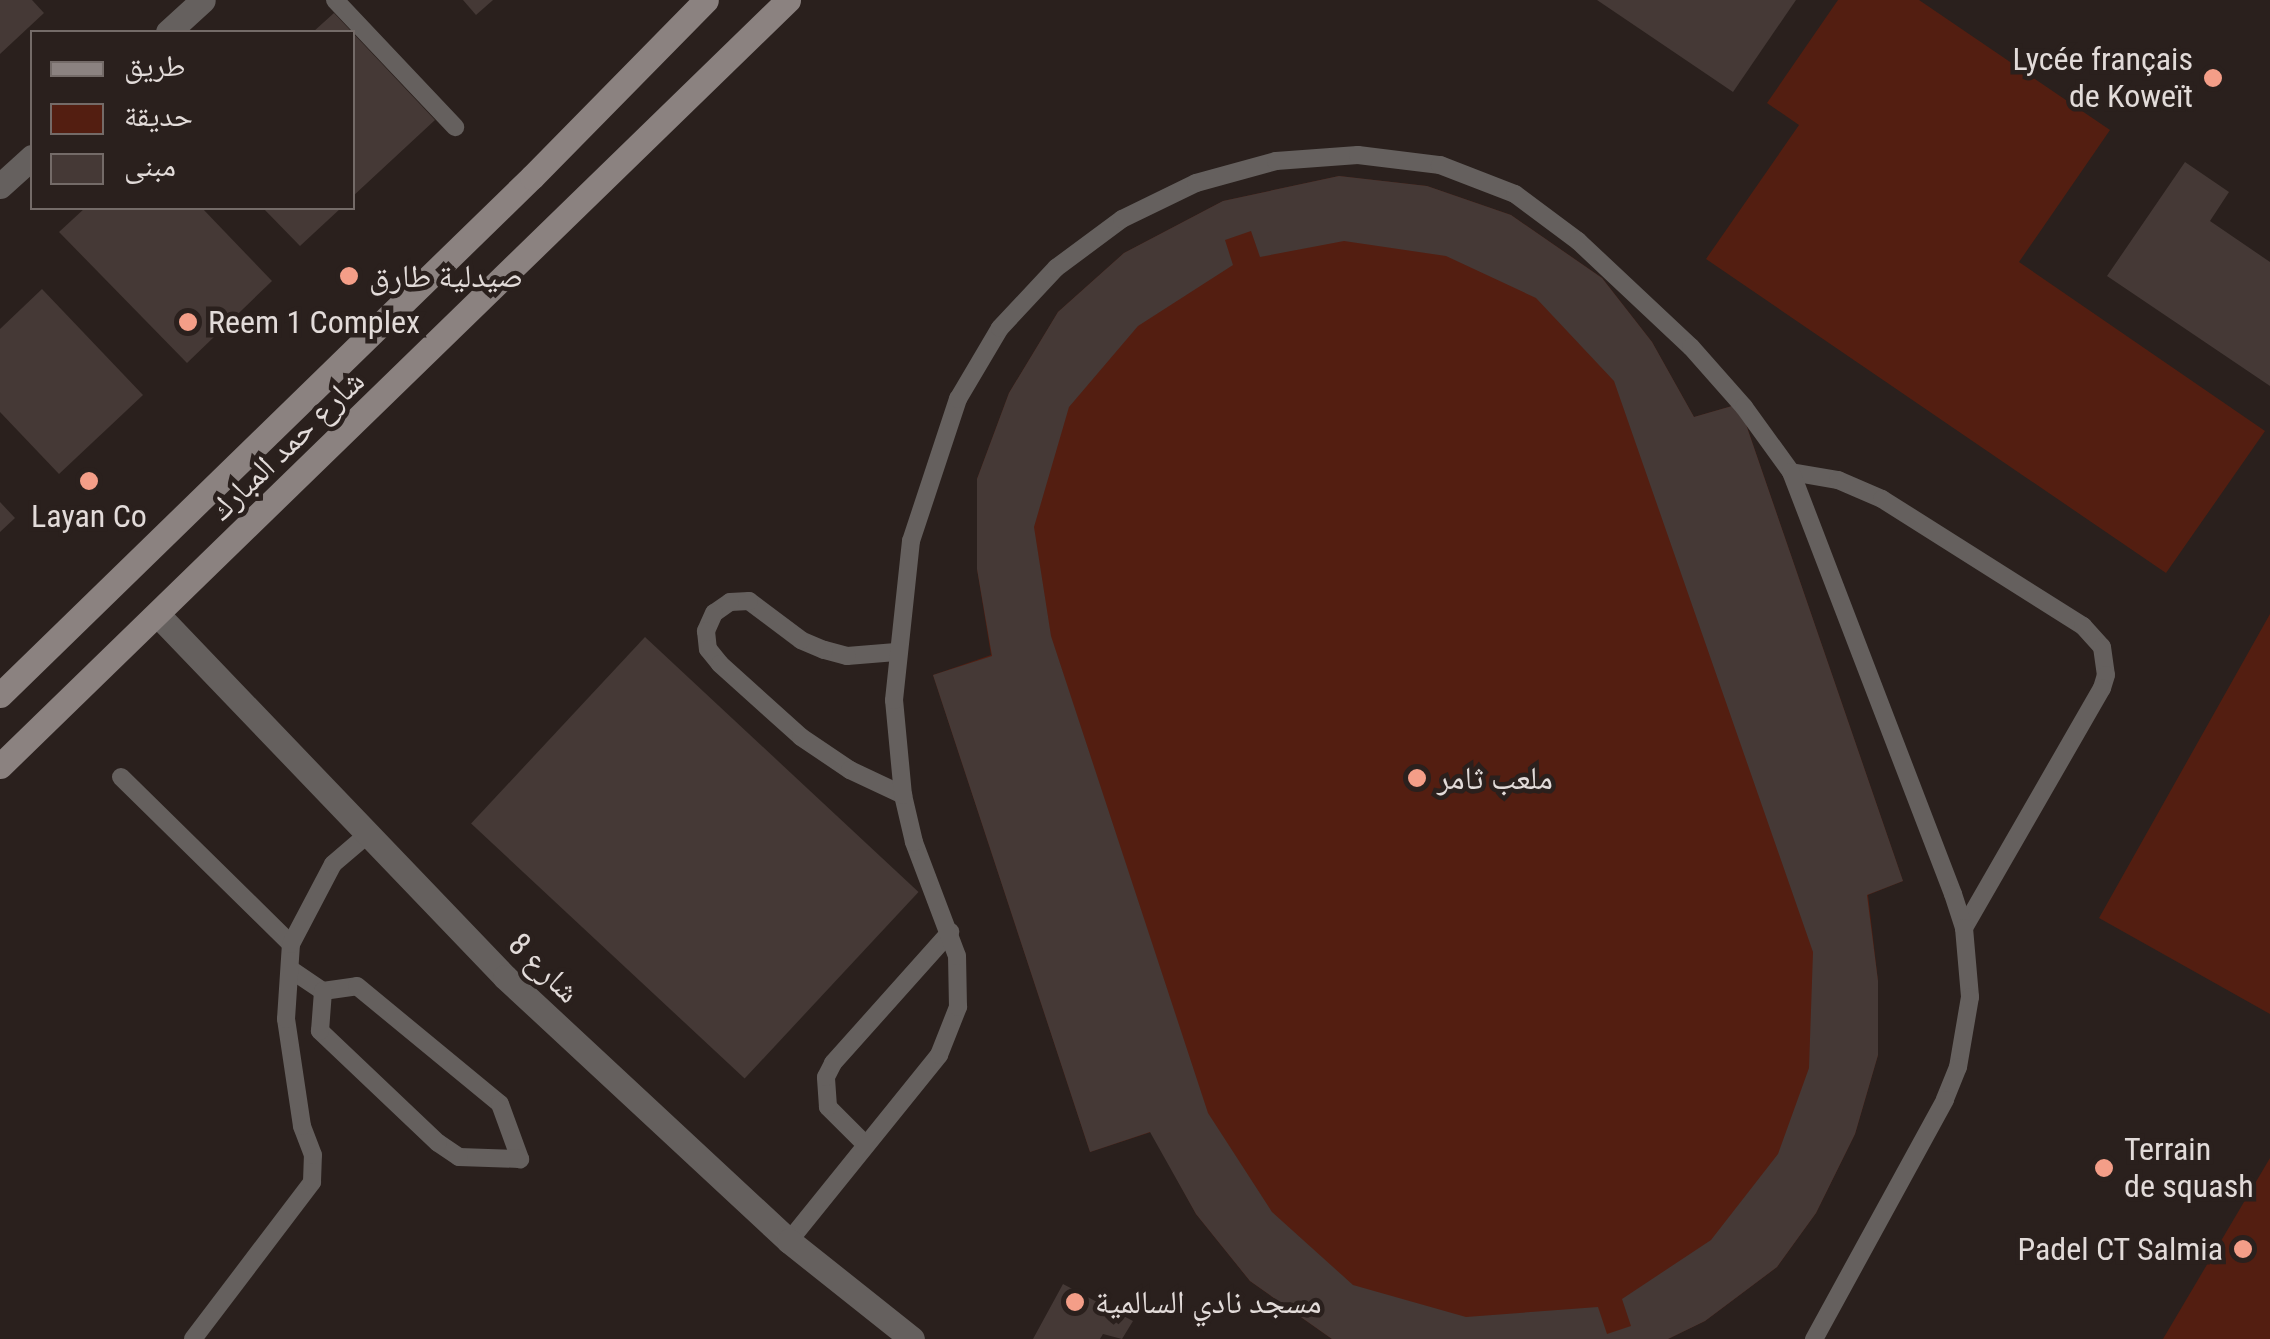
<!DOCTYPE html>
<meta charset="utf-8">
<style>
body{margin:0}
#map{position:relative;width:2270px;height:1339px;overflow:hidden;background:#2a201d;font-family:"Roboto Condensed","Noto Naskh Arabic",sans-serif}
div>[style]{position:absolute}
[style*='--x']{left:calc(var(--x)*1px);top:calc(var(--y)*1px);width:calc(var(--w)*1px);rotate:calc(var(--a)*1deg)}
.green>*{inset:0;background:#531e11}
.building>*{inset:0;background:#453936;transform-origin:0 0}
.lane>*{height:18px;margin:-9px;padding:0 9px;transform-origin:9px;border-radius:9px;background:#65605e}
.street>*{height:25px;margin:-12.5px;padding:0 12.5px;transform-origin:12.5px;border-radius:12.5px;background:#65605e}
.secondary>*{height:25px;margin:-12.5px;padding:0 12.5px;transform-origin:12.5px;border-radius:12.5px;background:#8b8280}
.dots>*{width:28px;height:28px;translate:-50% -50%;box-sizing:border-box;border:5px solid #2a201d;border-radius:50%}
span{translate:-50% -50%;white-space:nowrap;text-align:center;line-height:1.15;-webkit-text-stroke:9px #2a201d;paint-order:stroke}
.poi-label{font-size:32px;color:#e2dbd9}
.right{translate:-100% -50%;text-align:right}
.left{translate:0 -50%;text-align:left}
.street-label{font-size:32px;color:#e2dbd9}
.legend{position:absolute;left:30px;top:30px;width:325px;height:180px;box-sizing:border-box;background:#2a201d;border:2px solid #746b68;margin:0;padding:12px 18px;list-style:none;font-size:30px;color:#e2dbd9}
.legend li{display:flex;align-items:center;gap:20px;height:50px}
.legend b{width:50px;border:2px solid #746b68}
</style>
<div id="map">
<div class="green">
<div style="clip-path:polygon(1838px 0,1919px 0,2110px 130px,2019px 262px,2265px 431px,2166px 573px,1706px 259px,1799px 125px,1767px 103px)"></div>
<div style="clip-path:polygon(1339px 176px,1427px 186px,1511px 215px,1602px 278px,1652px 342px,1694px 417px,1739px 404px,1903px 881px,1868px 895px,1878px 981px,1878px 1055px,1855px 1134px,1816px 1213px,1777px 1267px,1705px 1321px,1668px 1339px,1332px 1339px,1250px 1281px,1196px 1214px,1151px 1132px,1090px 1152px,933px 675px,991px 655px,977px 569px,977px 479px,1009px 393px,1058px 312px,1124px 253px,1223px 201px)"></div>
<div style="clip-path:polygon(2270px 614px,2270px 1014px,2099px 918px)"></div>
<div style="clip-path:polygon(2270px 1158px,2270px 1339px,2163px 1339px)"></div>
</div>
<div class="building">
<div style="clip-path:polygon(0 0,32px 0,44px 13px,0 54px)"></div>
<div style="clip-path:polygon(463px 0,493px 0,476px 15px)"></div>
<div style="clip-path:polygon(1597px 0,1796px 0,1733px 92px)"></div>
<div style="clip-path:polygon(334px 13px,435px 120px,352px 197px,352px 32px,313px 32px)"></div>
<div style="clip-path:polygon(2185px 162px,2229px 192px,2210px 221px,2270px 262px,2270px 386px,2107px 276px)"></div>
<div style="clip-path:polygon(evenodd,1339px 176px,1427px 186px,1511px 215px,1602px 278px,1652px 342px,1694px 417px,1739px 404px,1903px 881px,1867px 895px,1878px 981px,1878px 1055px,1855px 1134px,1816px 1213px,1777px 1267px,1705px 1321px,1668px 1339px,1332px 1339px,1250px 1281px,1196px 1214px,1150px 1132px,1090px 1152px,933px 675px,992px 656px,977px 569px,977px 479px,1009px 393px,1058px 312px,1124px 253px,1223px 201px,1339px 176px,1251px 231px,1260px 257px,1344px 241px,1446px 256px,1536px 298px,1614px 381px,1813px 952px,1809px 1068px,1778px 1154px,1711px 1240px,1622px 1299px,1631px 1326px,1607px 1334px,1598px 1307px,1466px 1317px,1353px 1285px,1272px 1212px,1208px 1113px,1051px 636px,1034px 527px,1069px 407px,1138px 326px,1233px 265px,1225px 240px,1251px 231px)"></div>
<div style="clip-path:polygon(85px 208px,202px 208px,272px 281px,187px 363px,59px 232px)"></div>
<div style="clip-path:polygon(263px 208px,341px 208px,300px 246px)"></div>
<div style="clip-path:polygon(42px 289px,143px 395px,59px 474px,0 412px,0 329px)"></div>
<div style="clip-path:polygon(0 502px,15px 518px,0 532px)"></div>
<div style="left:645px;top:637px;width:374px;height:255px;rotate:43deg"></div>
<div style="clip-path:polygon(1063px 1284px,1133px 1321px,1122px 1339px,1103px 1334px,1100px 1339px,1033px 1339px)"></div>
</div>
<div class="lane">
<div style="--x:335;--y:0;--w:175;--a:46.6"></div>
<div style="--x:1791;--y:472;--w:48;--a:9.7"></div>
<div style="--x:1838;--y:480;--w:48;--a:23.4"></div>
<div style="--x:1882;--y:499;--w:238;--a:32.3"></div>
<div style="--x:2083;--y:626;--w:28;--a:48"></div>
<div style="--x:2102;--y:647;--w:28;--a:82"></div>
<div style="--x:2106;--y:675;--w:14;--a:107"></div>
<div style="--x:2102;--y:688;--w:277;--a:119.9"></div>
<div style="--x:896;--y:652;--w:49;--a:175.3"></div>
<div style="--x:847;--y:656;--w:24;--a:-165"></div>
<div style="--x:824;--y:650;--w:25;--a:-157"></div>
<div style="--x:801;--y:640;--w:65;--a:-143.1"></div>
<div style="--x:749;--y:601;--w:19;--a:177"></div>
<div style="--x:730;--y:602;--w:19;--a:145"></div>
<div style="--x:714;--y:613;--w:20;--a:114"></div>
<div style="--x:706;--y:631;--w:18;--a:84"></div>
<div style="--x:708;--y:649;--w:19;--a:51"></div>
<div style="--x:720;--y:664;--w:109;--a:42"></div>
<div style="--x:801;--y:737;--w:59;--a:34"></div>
<div style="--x:850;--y:770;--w:59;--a:25.3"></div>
<div style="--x:121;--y:777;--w:238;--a:44.5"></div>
<div style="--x:290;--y:969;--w:40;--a:34"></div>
<div style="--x:323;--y:991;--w:34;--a:-8"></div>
<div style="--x:357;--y:986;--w:185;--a:39.5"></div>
<div style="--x:500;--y:1104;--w:59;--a:70"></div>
<div style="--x:520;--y:1159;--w:61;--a:-178.1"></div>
<div style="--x:459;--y:1157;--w:25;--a:-146"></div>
<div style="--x:438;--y:1143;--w:163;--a:-136.5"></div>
<div style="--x:320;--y:1031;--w:40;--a:-85.7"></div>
<div style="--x:866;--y:1145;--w:54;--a:-135"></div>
<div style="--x:828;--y:1107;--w:30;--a:-94"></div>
<div style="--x:826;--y:1077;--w:16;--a:-63"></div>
<div style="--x:833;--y:1063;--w:176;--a:-48.2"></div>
<div style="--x:789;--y:1241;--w:239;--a:-51.1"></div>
<div style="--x:939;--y:1055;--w:52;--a:-68.4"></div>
<div style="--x:958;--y:1007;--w:51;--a:-91.1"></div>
<div style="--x:957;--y:956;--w:122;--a:-110.7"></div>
<div style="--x:914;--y:842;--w:48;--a:-103.2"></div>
<div style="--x:903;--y:795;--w:95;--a:-95.4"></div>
<div style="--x:894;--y:700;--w:160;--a:-83.9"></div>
<div style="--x:911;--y:541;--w:150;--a:-71.7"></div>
<div style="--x:958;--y:399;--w:82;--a:-59.4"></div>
<div style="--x:1000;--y:328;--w:82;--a:-47"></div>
<div style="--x:1056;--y:268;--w:82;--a:-36.6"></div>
<div style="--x:1122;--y:219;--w:82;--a:-25.9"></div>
<div style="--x:1196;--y:183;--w:83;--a:-15.4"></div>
<div style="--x:1276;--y:161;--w:82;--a:-4.2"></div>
<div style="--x:1358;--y:155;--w:83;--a:7"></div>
<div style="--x:1440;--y:165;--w:80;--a:21.1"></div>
<div style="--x:1515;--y:194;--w:79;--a:36.7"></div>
<div style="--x:1578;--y:241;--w:155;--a:43.2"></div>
<div style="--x:1691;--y:347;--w:80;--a:48.5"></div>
<div style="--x:1744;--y:407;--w:80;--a:54.1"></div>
<div style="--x:1791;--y:472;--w:452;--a:69"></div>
<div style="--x:1953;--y:894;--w:36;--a:72"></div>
<div style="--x:1964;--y:928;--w:69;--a:85"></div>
<div style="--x:1970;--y:997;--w:71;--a:99.7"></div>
<div style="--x:1958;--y:1067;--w:35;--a:112"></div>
<div style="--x:1945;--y:1100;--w:273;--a:118.7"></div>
<div style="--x:193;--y:1339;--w:197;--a:-52.8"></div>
<div style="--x:312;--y:1182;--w:27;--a:-88"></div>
<div style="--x:313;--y:1155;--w:31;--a:-111"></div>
<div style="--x:302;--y:1126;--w:108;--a:-98.5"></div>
<div style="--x:286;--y:1019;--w:75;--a:-86.2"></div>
<div style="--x:291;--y:944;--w:90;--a:-62.3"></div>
<div style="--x:333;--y:864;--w:46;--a:-40.6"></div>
</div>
<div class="street">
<div style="--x:168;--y:32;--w:47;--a:-42.4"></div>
<div style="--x:0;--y:186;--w:43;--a:-42.2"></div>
<div style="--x:158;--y:615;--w:501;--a:46.21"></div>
<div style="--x:505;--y:977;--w:388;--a:42.9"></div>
<div style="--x:789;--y:1241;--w:157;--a:38.5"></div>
</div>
<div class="secondary">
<div style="--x:0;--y:695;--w:743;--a:-44.24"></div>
<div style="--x:532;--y:177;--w:248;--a:-45.5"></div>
<div style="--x:0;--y:766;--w:1099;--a:-44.19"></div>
</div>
<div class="dots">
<div style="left:2213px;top:78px;background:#f49e88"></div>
<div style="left:349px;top:276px;background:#f49e88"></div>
<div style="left:188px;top:322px;background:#f49e88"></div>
<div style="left:89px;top:481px;background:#f49e88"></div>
<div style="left:1417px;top:778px;background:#f49e88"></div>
<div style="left:2104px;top:1168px;background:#f49e88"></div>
<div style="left:2243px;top:1249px;background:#f49e88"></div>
<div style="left:1075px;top:1302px;background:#f49e88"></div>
</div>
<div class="poi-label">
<span class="right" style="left:2193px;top:78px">Lycée français<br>de Koweït</span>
<span class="left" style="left:369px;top:276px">صيدلية طارق</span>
<span class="left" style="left:208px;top:322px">Reem 1 Complex</span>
<span style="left:89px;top:516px">Layan Co</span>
<span class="left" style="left:1437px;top:778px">ملعب ثامر</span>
<span class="left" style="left:2124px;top:1168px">Terrain<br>de squash</span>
<span class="right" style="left:2223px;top:1249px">Padel CT Salmia</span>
<span class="left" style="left:1095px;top:1302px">مسجد نادي السالمية</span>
</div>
<div class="street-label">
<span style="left:287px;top:445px;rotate:-44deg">شارع حمد المبارك</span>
<span style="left:544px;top:968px;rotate:44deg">شارع 8</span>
</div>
<ul class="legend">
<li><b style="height:12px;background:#8b8280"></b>طريق</li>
<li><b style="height:28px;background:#531e11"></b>حديقة</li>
<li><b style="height:28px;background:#453936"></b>مبنى</li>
</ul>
</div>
